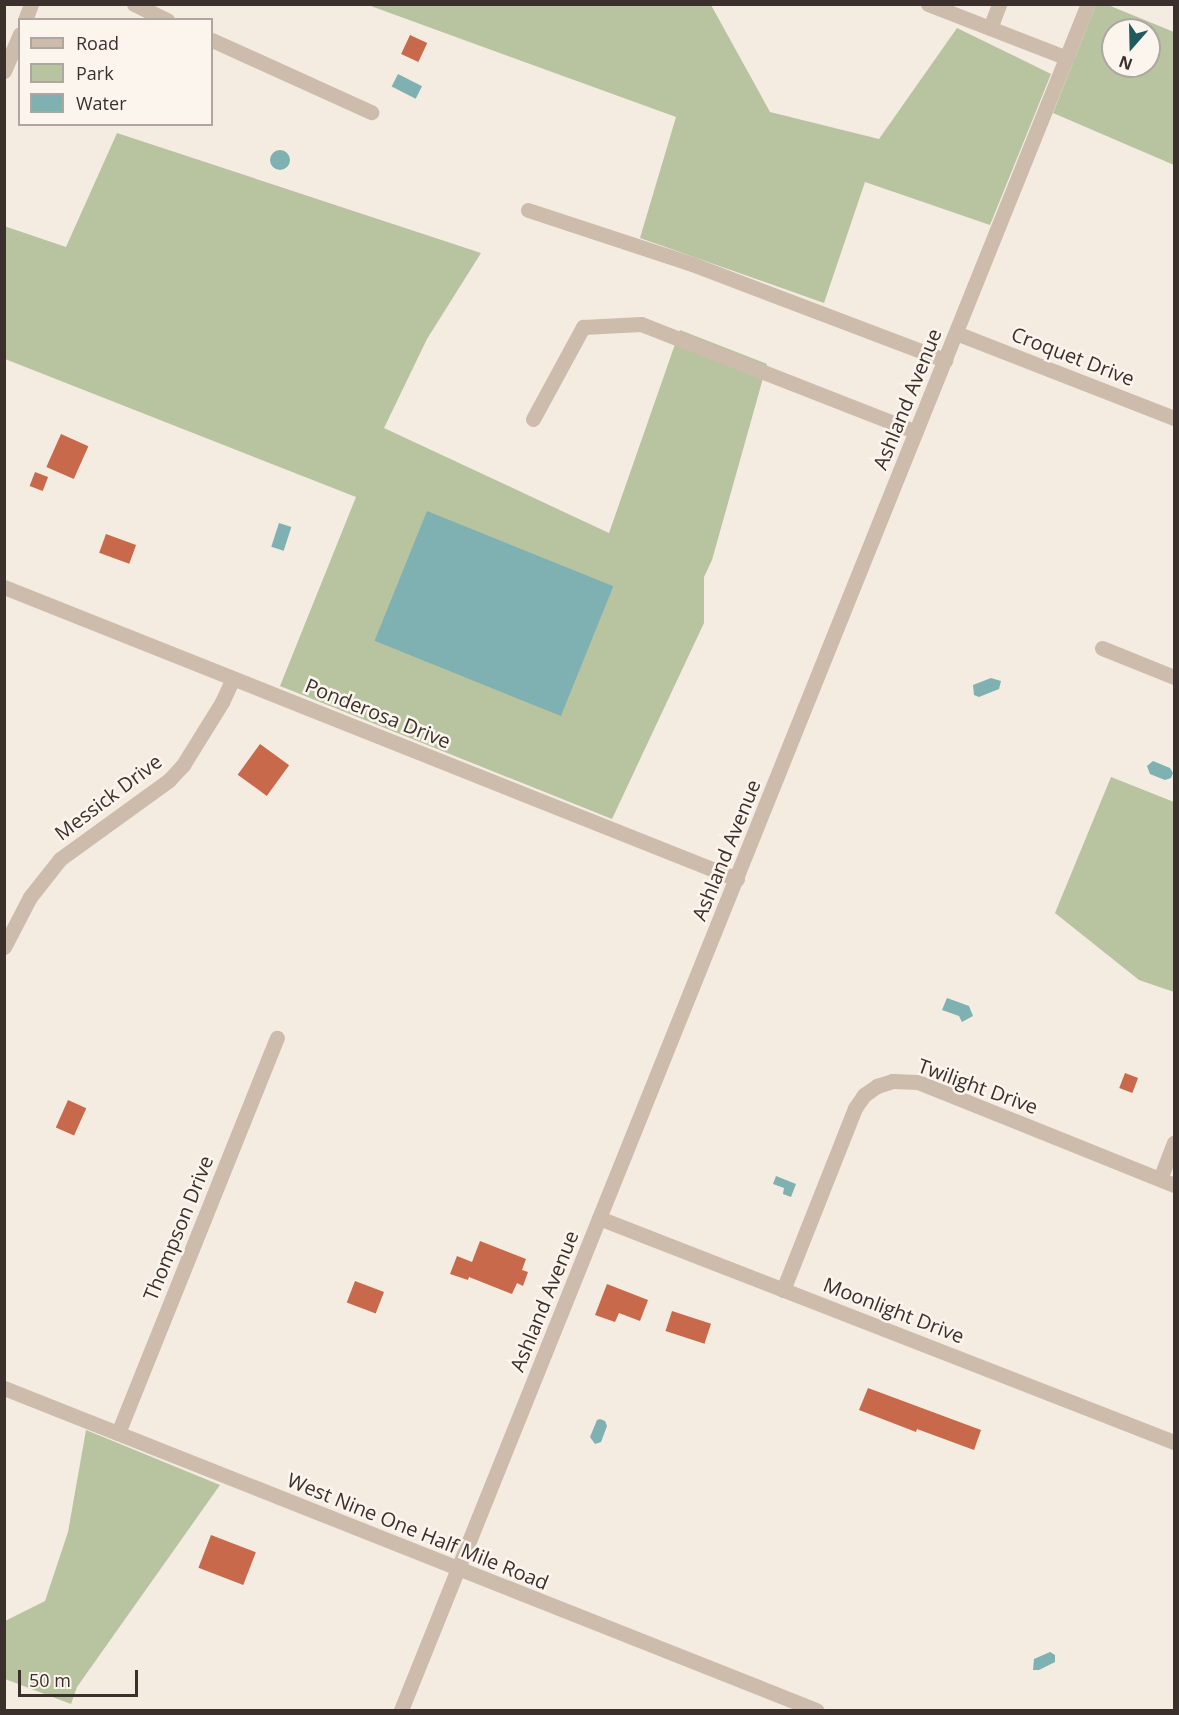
<!DOCTYPE html>
<style>
body{margin:0}
#map{position:relative;width:1179px;height:1715px;overflow:hidden;background:#f4ebe1;font-family:"Open Sans",sans-serif}
div>[style]{position:absolute}
[style*='--x']{left:calc(var(--x)*1px);top:calc(var(--y)*1px);width:calc(var(--w)*1px);rotate:calc(var(--a)*1deg)}
.green>*{inset:0;background:#b8c4a0}
.water>*{inset:0;background:#7fb0b2;transform-origin:0 0}
.round{border-radius:50%}
.building>*{inset:0;background:#c8694b;transform-origin:0 0}
.minor>*{height:15px;margin:-7.5px;padding:0 7.5px;transform-origin:7.5px;border-radius:7.5px;background:#cdbbac}
span{translate:-50% -50%;white-space:nowrap;text-align:center;line-height:1.15;-webkit-text-stroke:5px #fbf5ee;paint-order:stroke}
.street-label{font-size:20px;color:#3b302b}
.frame{position:absolute;inset:0;border:6px solid #3b302b;pointer-events:none}
.legend{position:absolute;left:18px;top:18px;width:195px;height:108px;box-sizing:border-box;background:#fbf5ee;border:2px solid #aea6a0;margin:0;padding:8px 10px;list-style:none;font-size:18px;color:#3b302b}
.legend li{display:flex;align-items:center;gap:12px;height:30px}
.legend b{width:30px;border:2px solid #aea6a0}
.north{position:absolute;left:1101px;top:18px;width:60px;height:60px;box-sizing:border-box;background:#fbf5ee;border:2px solid #aea6a0;border-radius:50%;rotate:200deg;font-size:16px;font-weight:700;line-height:24px;text-align:center;color:#3b302b}
.north::after{content:'';display:block;margin:auto;width:21px;height:27px;background:#1f5a5e;clip-path:polygon(50% 0,100% 100%,50% 72%,0 100%)}
.scale{position:absolute;left:18px;top:1670px;width:120px;height:27px;box-sizing:border-box;border:3px solid #3b302b;border-top:0;padding-left:8px;font-size:18px;line-height:21px;white-space:nowrap;color:#3b302b;-webkit-text-stroke:4px #fbf5ee;paint-order:stroke}
</style>
<div id="map">
<div class="green">
<div style="clip-path:polygon(368px 5px,711px 5px,770px 112px,879px 139px,957px 28px,1051px 74px,990px 225px,865px 182px,824px 303px,640px 238px,676px 117px)"></div>
<div style="clip-path:polygon(evenodd,1096px 5px,1108px 5px,1174px 32px,1174px 165px,1053px 113px,1096px 5px,1113px 30px,1149px 30px,1149px 66px,1113px 66px,1113px 30px)"></div>
<div style="clip-path:polygon(117px 133px,481px 253px,427px 339px,384px 428px,609px 533px,680px 330px,767px 364px,712px 560px,704px 577px,704px 623px,612px 819px,280px 686px,356px 497px,5px 359px,4px 226px,66px 247px)"></div>
<div style="clip-path:polygon(1111px 777px,1174px 802px,1174px 992px,1139px 980px,1055px 913px)"></div>
<div style="clip-path:polygon(86px 1430px,220px 1485px,77px 1687px,71px 1704px,5px 1679px,5px 1621px,45px 1601px,68px 1532px)"></div>
</div>
<div class="water">
<div style="left:398px;top:74px;width:27px;height:14px;rotate:27deg"></div>
<div class="round" style="left:270px;top:150px;width:20px;height:20px"></div>
<div style="left:427px;top:511px;width:201px;height:140px;rotate:22deg"></div>
<div style="left:279px;top:523px;width:13px;height:25px;rotate:18deg"></div>
<div style="clip-path:polygon(991px 678px,1001px 681px,999px 689px,979px 697px,974px 695px,973px 685px)"></div>
<div style="clip-path:polygon(1153px 761px,1170px 768px,1173px 773px,1171px 778px,1165px 780px,1150px 774px,1147px 766px)"></div>
<div style="clip-path:polygon(947px 998px,969px 1006px,973px 1016px,962px 1022px,959px 1016px,942px 1010px)"></div>
<div style="clip-path:polygon(776px 1176px,796px 1184px,791px 1197px,783px 1194px,784px 1188px,773px 1184px)"></div>
<div style="clip-path:polygon(600px 1419px,605px 1421px,607px 1426px,601px 1442px,595px 1444px,590px 1437px,597px 1420px)"></div>
<div style="clip-path:polygon(1050px 1652px,1055px 1655px,1055px 1662px,1039px 1670px,1033px 1670px,1034px 1659px)"></div>
</div>
<div class="building">
<div style="left:410px;top:35px;width:19px;height:21px;rotate:25deg"></div>
<div style="left:61px;top:434px;width:30px;height:36px;rotate:24deg"></div>
<div style="left:35px;top:472px;width:14px;height:15px;rotate:21deg"></div>
<div style="left:106px;top:534px;width:32px;height:20px;rotate:20deg"></div>
<div style="left:260px;top:744px;width:36px;height:38px;rotate:36deg"></div>
<div style="left:1125px;top:1073px;width:14px;height:16px;rotate:21deg"></div>
<div style="left:68px;top:1100px;width:20px;height:30px;rotate:24deg"></div>
<div style="clip-path:polygon(480px 1241px,526px 1259px,522px 1270px,528px 1272px,523px 1286px,517px 1283px,512px 1294px,469px 1277px,468px 1280px,450px 1274px,457px 1256px,472px 1262px)"></div>
<div style="left:355px;top:1281px;width:31px;height:23px;rotate:21deg"></div>
<div style="clip-path:polygon(607px 1284px,648px 1300px,640px 1321px,619px 1313px,615px 1322px,595px 1315px)"></div>
<div style="left:672px;top:1311px;width:41px;height:21px;rotate:18deg"></div>
<div style="clip-path:polygon(868px 1388px,981px 1430px,974px 1450px,917px 1429px,916px 1432px,859px 1410px)"></div>
<div style="left:211px;top:1535px;width:48px;height:35px;rotate:21deg"></div>
</div>
<div class="minor">
<div style="--x:134;--y:4;--w:37;--a:26"></div>
<div style="--x:928;--y:4;--w:149;--a:21.2"></div>
<div style="--x:25;--y:20;--w:17;--a:-69"></div>
<div style="--x:990;--y:28;--w:26;--a:-69"></div>
<div style="--x:212;--y:40;--w:175;--a:24.4"></div>
<div style="--x:4;--y:71;--w:40;--a:-66.6"></div>
<div style="--x:528;--y:210;--w:173;--a:18.2"></div>
<div style="--x:692;--y:264;--w:271;--a:20.8"></div>
<div style="--x:956;--y:333;--w:234;--a:21.3"></div>
<div style="--x:533;--y:419;--w:105;--a:-61.5"></div>
<div style="--x:583;--y:327;--w:58;--a:-3"></div>
<div style="--x:641;--y:324;--w:295;--a:21.4"></div>
<div style="--x:4;--y:587;--w:789;--a:21.72"></div>
<div style="--x:1102;--y:648;--w:78;--a:21.9"></div>
<div style="--x:4;--y:947;--w:56;--a:-62.5"></div>
<div style="--x:30;--y:897;--w:48;--a:-51.7"></div>
<div style="--x:60;--y:859;--w:135;--a:-35.9"></div>
<div style="--x:169;--y:780;--w:21;--a:-47"></div>
<div style="--x:183;--y:765;--w:74;--a:-58.2"></div>
<div style="--x:222;--y:702;--w:26;--a:-65"></div>
<div style="--x:1160;--y:1179;--w:39;--a:-69"></div>
<div style="--x:599;--y:1218;--w:617;--a:21.28"></div>
<div style="--x:783;--y:1290;--w:196;--a:-68.4"></div>
<div style="--x:855;--y:1108;--w:16;--a:-55"></div>
<div style="--x:864;--y:1095;--w:16;--a:-35"></div>
<div style="--x:877;--y:1086;--w:16;--a:-18"></div>
<div style="--x:892;--y:1081;--w:26;--a:2"></div>
<div style="--x:918;--y:1082;--w:276;--a:21.9"></div>
<div style="--x:4;--y:1388;--w:874;--a:21.63"></div>
<div style="--x:118;--y:1433;--w:426;--a:-68.1"></div>
<div style="--x:401;--y:1710;--w:1839;--a:-68.07"></div>
</div>
<div class="street-label">
<span style="left:1073px;top:356px;rotate:21deg">Croquet Drive</span>
<span style="left:907px;top:399px;rotate:-68deg">Ashland Avenue</span>
<span style="left:378px;top:713px;rotate:22deg">Ponderosa Drive</span>
<span style="left:108px;top:797px;rotate:-37deg">Messick Drive</span>
<span style="left:726px;top:850px;rotate:-68deg">Ashland Avenue</span>
<span style="left:978px;top:1086px;rotate:20deg">Twilight Drive</span>
<span style="left:178px;top:1228px;rotate:-68deg">Thompson Drive</span>
<span style="left:544px;top:1301px;rotate:-68deg">Ashland Avenue</span>
<span style="left:894px;top:1310px;rotate:21deg">Moonlight Drive</span>
<span style="left:418px;top:1531px;rotate:22deg">West Nine One Half Mile Road</span>
</div>
<div class="frame"></div>
<ul class="legend">
<li><b style="height:8px;background:#cdbbac"></b>Road</li>
<li><b style="height:16px;background:#b8c4a0"></b>Park</li>
<li><b style="height:16px;background:#7fb0b2"></b>Water</li>
</ul>
<div class="north">N</div>
<div class="scale">50 m</div>
</div>
